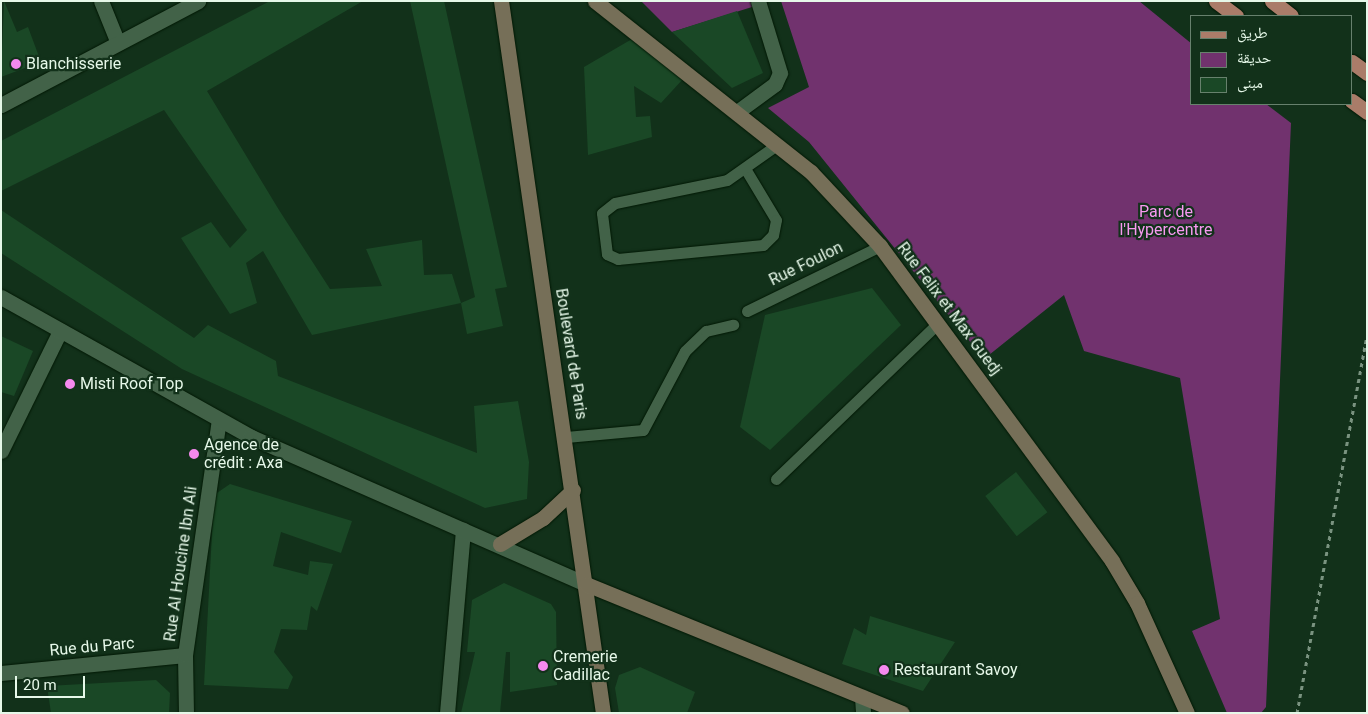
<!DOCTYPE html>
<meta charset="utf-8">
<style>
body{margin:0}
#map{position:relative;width:1368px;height:714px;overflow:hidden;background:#12311a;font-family:Roboto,"Noto Naskh Arabic",sans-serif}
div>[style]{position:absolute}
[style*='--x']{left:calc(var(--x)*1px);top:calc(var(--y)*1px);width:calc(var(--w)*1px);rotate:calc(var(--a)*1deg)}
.green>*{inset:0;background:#71326e}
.building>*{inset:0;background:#1a4826;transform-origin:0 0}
.path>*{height:3px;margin-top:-1.5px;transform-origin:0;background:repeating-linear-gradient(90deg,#7a9380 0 4px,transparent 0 8px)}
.roads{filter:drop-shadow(0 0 1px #001804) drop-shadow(0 0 1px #001804)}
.service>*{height:11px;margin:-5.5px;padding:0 5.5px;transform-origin:5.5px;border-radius:5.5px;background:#426248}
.minor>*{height:15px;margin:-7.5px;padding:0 7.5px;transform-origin:7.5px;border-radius:7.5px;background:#426248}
.tertiary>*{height:15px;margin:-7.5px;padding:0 7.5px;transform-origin:7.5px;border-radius:7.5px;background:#426248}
.secondary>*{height:15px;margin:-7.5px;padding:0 7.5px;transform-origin:7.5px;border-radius:7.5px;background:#766f58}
.primary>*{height:15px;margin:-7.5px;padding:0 7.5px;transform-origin:7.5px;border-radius:7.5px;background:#aa7c69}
.dots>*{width:14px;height:14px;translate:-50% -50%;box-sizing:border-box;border:2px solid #12311a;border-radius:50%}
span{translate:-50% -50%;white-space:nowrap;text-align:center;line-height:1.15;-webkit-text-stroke:4.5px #12311a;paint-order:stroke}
.poi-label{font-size:16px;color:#e6f8e9}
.left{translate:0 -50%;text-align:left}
.park-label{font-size:16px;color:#f899f1}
.street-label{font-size:16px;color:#e6f8e9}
.frame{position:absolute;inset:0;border:2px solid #e6f8e9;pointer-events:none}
.legend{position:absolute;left:1190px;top:15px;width:162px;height:90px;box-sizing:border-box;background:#12311a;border:1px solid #67816d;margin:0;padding:6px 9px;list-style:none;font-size:15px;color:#e6f8e9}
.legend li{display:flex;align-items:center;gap:10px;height:25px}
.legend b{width:25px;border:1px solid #67816d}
.scale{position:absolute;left:15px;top:676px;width:70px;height:22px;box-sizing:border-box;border:2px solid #e6f8e9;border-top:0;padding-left:6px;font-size:15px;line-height:18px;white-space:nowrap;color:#e6f8e9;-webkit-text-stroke:4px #12311a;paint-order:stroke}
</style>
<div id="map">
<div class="green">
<div style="clip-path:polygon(641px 1px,771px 1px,672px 32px)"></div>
<div style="clip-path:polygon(781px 1px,1139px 1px,1192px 44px,1192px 104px,1266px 104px,1291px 123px,1266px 707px,1261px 713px,1227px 713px,1192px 631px,1220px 619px,1180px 378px,1084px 351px,1064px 295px,984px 359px,809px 142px,768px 108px,809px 87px)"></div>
</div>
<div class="building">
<div style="clip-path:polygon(4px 1px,17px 32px,28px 27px,41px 62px,1px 77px)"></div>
<div style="clip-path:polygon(270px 1px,363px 1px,207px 91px,279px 210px,330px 289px,382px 286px,366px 249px,422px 240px,424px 275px,452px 274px,461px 303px,312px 335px,263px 251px,246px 263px,257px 303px,230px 314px,181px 238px,211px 222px,230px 248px,247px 230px,164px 110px,1px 191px,1px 141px)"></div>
<div style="clip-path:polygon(410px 1px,444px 1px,507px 287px,495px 289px,503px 326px,467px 334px,461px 303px,475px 297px)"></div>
<div style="clip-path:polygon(737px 11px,763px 73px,732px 88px,672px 32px)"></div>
<div style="clip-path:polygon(632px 39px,683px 79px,661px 103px,634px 86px,636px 117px,650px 116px,652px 137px,588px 155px,584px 67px)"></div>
<div style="clip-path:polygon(1px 210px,194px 338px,208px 325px,276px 361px,278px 376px,477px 453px,474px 406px,518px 401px,529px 462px,527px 499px,485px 508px,182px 369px,1px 253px)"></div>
<div style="clip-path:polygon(872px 288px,901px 325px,770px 450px,740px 427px,765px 315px)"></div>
<div style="clip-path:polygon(1px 336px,33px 351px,14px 396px,1px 392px)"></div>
<div style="left:1016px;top:472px;width:51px;height:39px;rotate:52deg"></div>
<div style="clip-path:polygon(230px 484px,352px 521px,341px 553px,281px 532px,273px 566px,308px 575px,310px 561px,333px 564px,317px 611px,311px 606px,307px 630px,281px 629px,274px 652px,293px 677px,288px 689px,204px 685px,214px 495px)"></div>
<div style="clip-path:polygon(504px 583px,551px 604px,556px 612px,557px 685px,510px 692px,510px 652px,506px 652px,500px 713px,461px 713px,475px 652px,467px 652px,472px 600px)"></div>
<div style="clip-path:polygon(870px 616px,955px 642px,923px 691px,842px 664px,854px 628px,866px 635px)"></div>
<div style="clip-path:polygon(640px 667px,695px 692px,687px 713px,619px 713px,615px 688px,619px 675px)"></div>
<div style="clip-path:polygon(156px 680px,170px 693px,169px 713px,51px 713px,47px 686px)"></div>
</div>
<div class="path">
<div style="--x:1297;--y:713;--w:382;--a:-79.5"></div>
</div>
<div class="roads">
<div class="service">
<div style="--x:746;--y:170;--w:58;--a:59"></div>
<div style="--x:776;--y:220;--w:15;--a:101"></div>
<div style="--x:773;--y:235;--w:14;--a:135"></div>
<div style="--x:763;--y:245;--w:146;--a:174.5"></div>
<div style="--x:618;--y:259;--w:12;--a:-156"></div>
<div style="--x:607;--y:254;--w:41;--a:-97"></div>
<div style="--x:602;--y:213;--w:16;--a:-38"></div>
<div style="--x:615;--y:203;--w:114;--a:-11.6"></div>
<div style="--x:727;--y:180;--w:62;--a:-35.2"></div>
<div style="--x:747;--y:311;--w:148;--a:-26"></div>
<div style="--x:566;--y:437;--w:77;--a:-5.2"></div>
<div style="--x:643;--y:430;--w:89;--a:-62"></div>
<div style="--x:685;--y:351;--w:29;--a:-44"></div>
<div style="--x:706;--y:331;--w:28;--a:-13"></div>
<div style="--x:776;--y:479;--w:225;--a:-43.9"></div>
</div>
<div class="minor">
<div style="--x:101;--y:1;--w:45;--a:68"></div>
<div style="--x:737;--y:112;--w:47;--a:-36.4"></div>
<div style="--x:775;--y:84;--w:12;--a:-66"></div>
<div style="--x:780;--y:73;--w:75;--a:-107"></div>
<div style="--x:1;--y:451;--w:134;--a:-63.8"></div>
<div style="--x:1;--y:673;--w:185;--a:-5.6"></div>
<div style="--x:862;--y:697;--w:16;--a:86"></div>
<div style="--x:186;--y:713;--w:58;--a:-91"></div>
<div style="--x:185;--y:655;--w:237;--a:-81.8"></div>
<div style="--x:447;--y:713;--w:184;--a:-85"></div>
</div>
<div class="tertiary">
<div style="--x:1;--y:105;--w:223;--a:-27.8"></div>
<div style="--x:1;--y:297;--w:287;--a:29.2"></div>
<div style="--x:251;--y:437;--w:366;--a:23.7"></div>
</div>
<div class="secondary">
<div style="--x:501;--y:1;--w:719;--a:81.85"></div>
<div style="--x:595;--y:1;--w:275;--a:38.4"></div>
<div style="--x:811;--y:172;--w:101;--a:47"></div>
<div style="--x:880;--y:246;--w:391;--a:53.6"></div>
<div style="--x:1112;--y:561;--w:49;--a:59.2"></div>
<div style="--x:1137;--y:603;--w:121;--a:65.6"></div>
<div style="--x:500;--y:544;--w:50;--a:-31.2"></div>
<div style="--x:543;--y:518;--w:41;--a:-43"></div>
<div style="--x:586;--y:584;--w:341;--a:22.2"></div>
</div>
<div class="primary">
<div style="--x:1216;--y:1;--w:25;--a:37"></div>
<div style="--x:1272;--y:1;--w:24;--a:38"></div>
<div style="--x:1352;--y:62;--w:19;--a:36"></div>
<div style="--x:1352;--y:101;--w:19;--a:36"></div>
</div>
</div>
<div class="dots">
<div style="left:16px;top:64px;background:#f589ee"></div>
<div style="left:70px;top:384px;background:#f589ee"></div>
<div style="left:194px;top:454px;background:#f589ee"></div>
<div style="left:543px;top:666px;background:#f589ee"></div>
<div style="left:884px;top:670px;background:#f589ee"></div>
</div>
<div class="poi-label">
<span class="left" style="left:26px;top:64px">Blanchisserie</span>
<span class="left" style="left:80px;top:384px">Misti Roof Top</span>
<span class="left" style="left:204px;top:454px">Agence de<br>crédit : Axa</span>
<span class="left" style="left:553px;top:666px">Cremerie<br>Cadillac</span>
<span class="left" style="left:894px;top:670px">Restaurant Savoy</span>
</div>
<div class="park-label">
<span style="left:1166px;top:221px">Parc de<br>l'Hypercentre</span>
</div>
<div class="street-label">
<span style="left:806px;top:264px;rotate:-26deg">Rue Foulon</span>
<span style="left:949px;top:309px;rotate:53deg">Rue Felix et Max Guedj</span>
<span style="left:571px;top:354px;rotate:81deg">Boulevard de Paris</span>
<span style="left:181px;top:564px;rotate:-82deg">Rue Al Houcine Ibn Ali</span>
<span style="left:92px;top:647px;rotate:-5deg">Rue du Parc</span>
</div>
<div class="frame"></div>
<ul class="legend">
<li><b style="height:6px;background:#aa7c69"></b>طريق</li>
<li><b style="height:14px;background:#71326e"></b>حديقة</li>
<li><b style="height:14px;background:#1a4826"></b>مبنى</li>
</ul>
<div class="scale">20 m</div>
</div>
